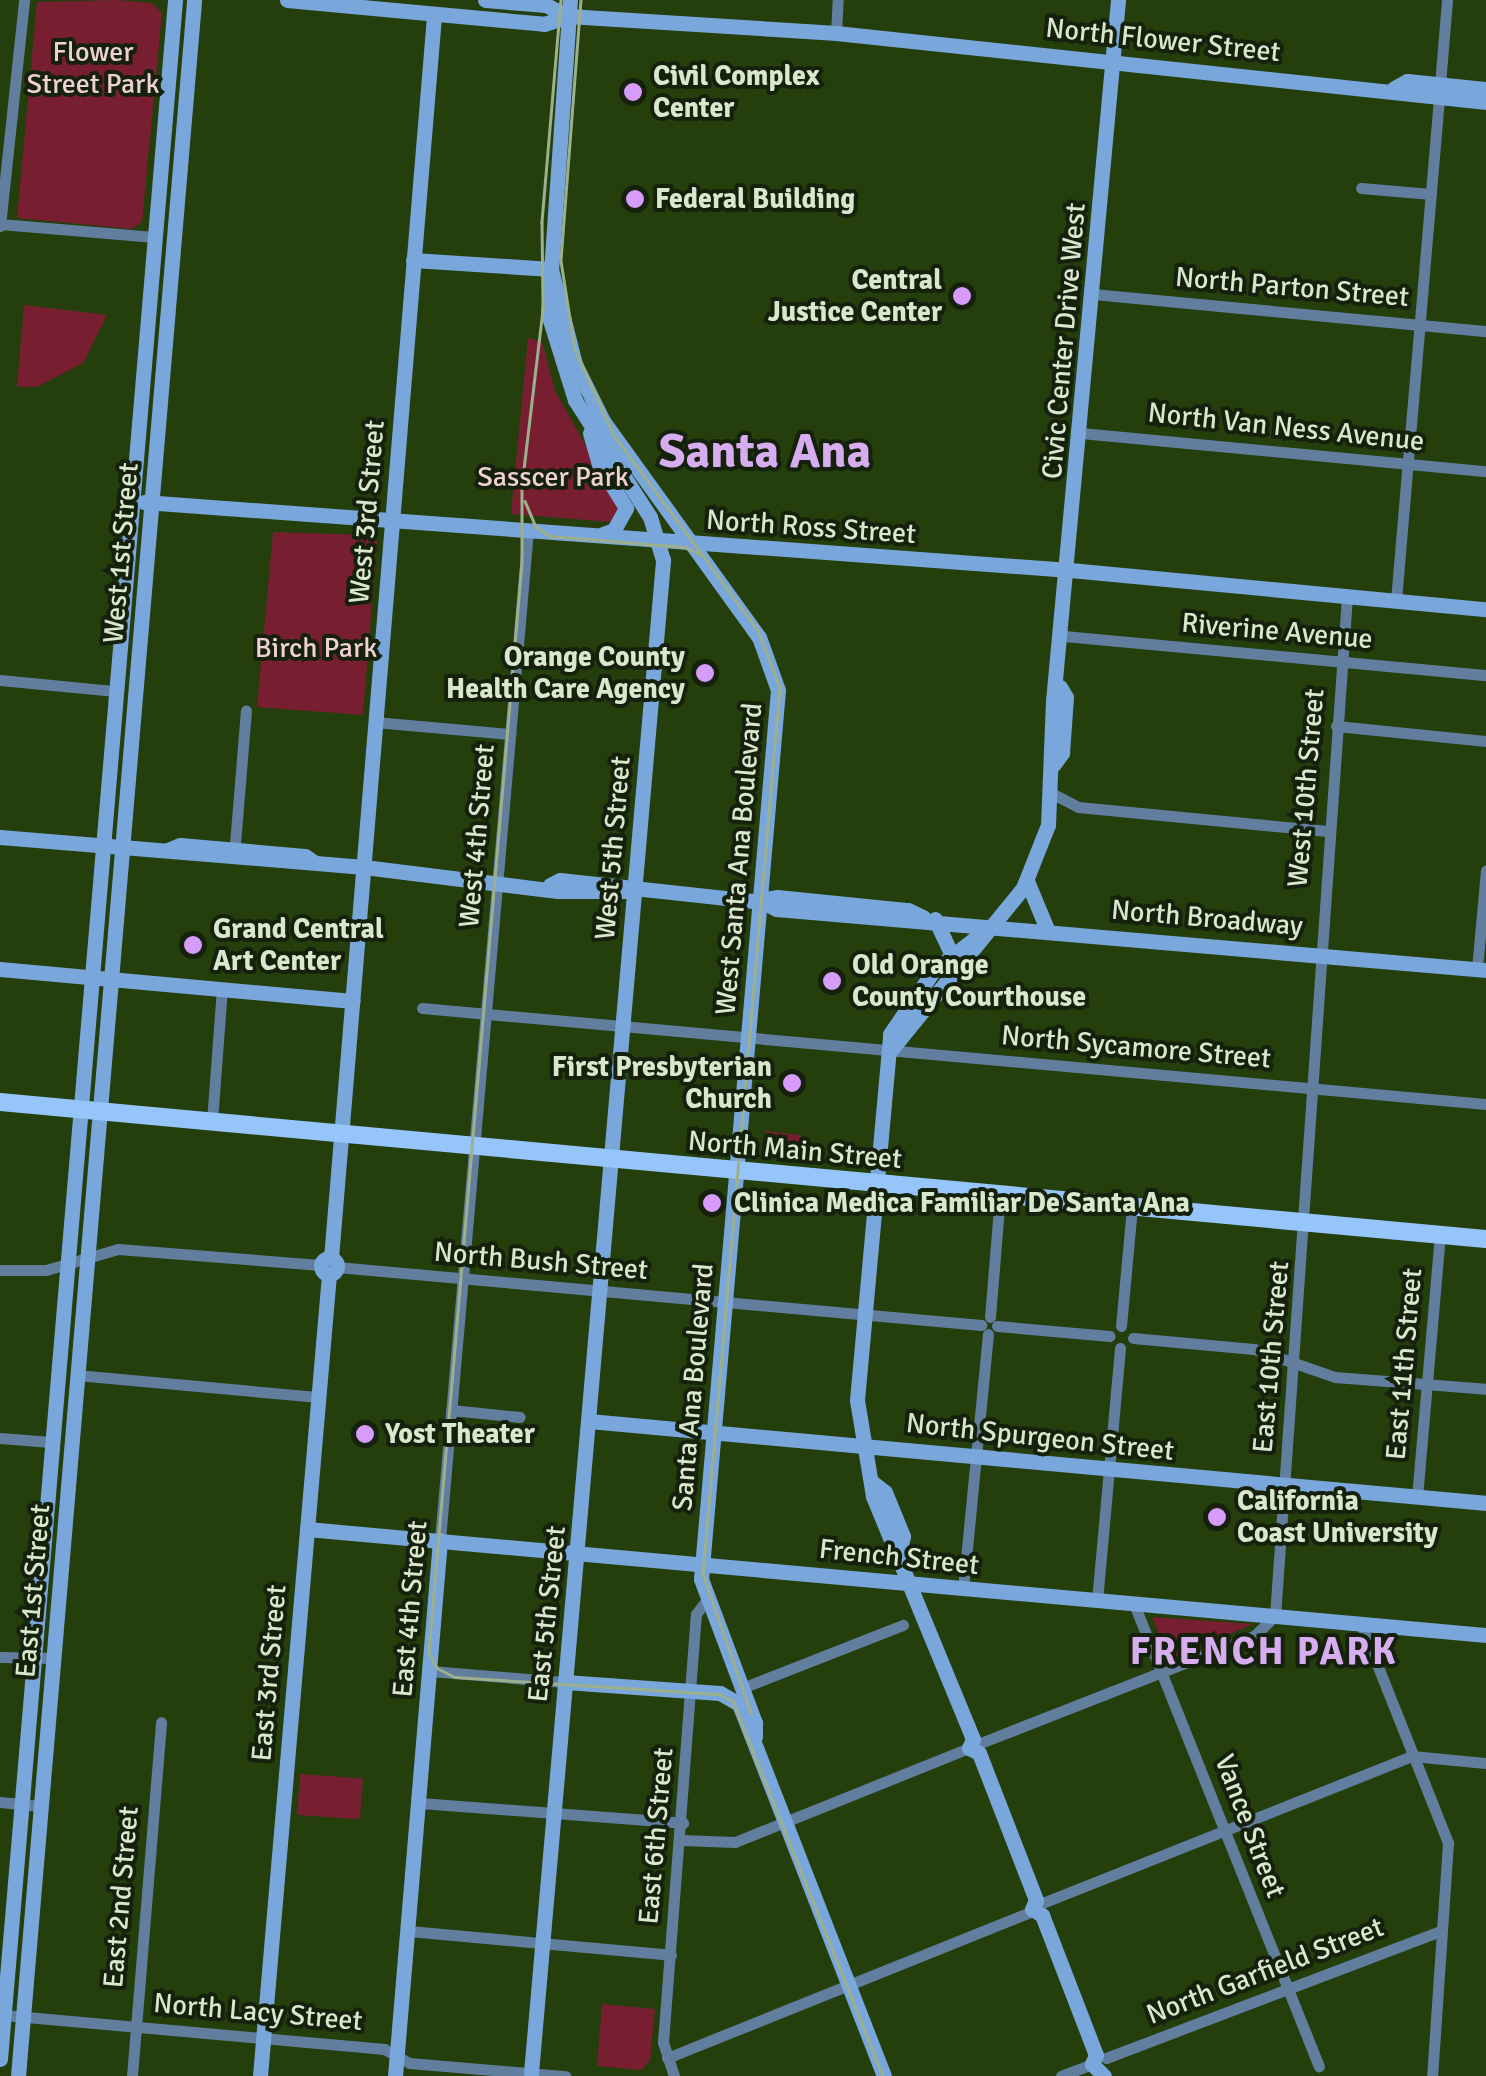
<!DOCTYPE html>
<style>
body{margin:0}
#map{position:relative;width:1486px;height:2076px;overflow:hidden;background:#243e0c;font-family:Signika,sans-serif}
div>[style]{position:absolute}
[style*='--x']{left:calc(var(--x)*1px);top:calc(var(--y)*1px);width:calc(var(--w)*1px);rotate:calc(var(--a)*1deg)}
.green>*{inset:0;background:#771f31;transform-origin:0 0}
.street>*{height:11px;margin:-5.5px;padding:0 5.5px;transform-origin:5.5px;border-radius:5.5px;background:#627e9f}
.secondary>*{height:15px;margin:-7.5px;padding:0 7.5px;transform-origin:7.5px;border-radius:7.5px;background:#79a6db}
.secondary>.ring{margin:-7.5px;padding:0;box-sizing:content-box;background:none;border:15px solid #79a6db;border-radius:50%}
.primary>*{height:18px;margin:-9px;padding:0 9px;transform-origin:9px;border-radius:9px;background:#96c5fb}
.tram>*{height:2.5px;margin:-1.25px;padding:0 1.25px;transform-origin:1.25px;border-radius:1.25px;background:#9db08d}
.dots>*{width:28px;height:28px;translate:-50% -50%;box-sizing:border-box;border:5px solid #16210d;border-radius:50%}
span{translate:-50% -50%;white-space:nowrap;text-align:center;line-height:1.15;-webkit-text-stroke:8px #16210d;paint-order:stroke}
.street-label{font-size:28px;color:#d8e8cd}
.park-label{font-size:28px;color:#efd1d3}
.poi-label{font-size:28px;color:#d8e8cd;font-weight:700}
.left{translate:0 -50%;text-align:left}
.right{translate:-100% -50%;text-align:right}
.district-label{font-size:38px;color:#d6adee;font-weight:700;letter-spacing:2.5px}
.town-label{font-size:48px;color:#d6adee;font-weight:700}
</style>
<div id="map">
<div class="green">
<div style="clip-path:polygon(117px 0,152px 3px,162px 13px,142px 222px,132px 229px,17px 218px,37px 2px)"></div>
<div style="clip-path:polygon(24px 305px,107px 315px,83px 363px,37px 387px,17px 387px)"></div>
<div style="clip-path:polygon(528px 338px,542px 342px,555px 391px,620px 506px,611px 522px,511px 514px)"></div>
<div style="clip-path:polygon(273px 532px,367px 535px,377px 541px,363px 715px,257px 707px)"></div>
<div style="left:766px;top:1131px;width:35px;height:20px;rotate:7deg"></div>
<div style="clip-path:polygon(1152px 1617px,1253px 1624px,1170px 1660px)"></div>
<div style="left:300px;top:1774px;width:63px;height:41px;rotate:4deg"></div>
<div style="clip-path:polygon(602px 2004px,655px 2009px,650px 2061px,641px 2070px,597px 2066px)"></div>
</div>
<div class="street">
<div style="--x:836;--y:33;--w:33;--a:-87"></div>
<div style="--x:1440;--y:84;--w:84;--a:-85.2"></div>
<div style="--x:1361;--y:188;--w:70;--a:4.9"></div>
<div style="--x:0;--y:224;--w:155;--a:4.8"></div>
<div style="--x:0;--y:226;--w:227;--a:-83.9"></div>
<div style="--x:1093;--y:294;--w:395;--a:5.4"></div>
<div style="--x:1081;--y:433;--w:407;--a:5.4"></div>
<div style="--x:1396;--y:600;--w:504;--a:-85.1"></div>
<div style="--x:1064;--y:636;--w:424;--a:5.3"></div>
<div style="--x:0;--y:680;--w:116;--a:5.5"></div>
<div style="--x:375;--y:722;--w:136;--a:5.1"></div>
<div style="--x:1336;--y:726;--w:151;--a:5.7"></div>
<div style="--x:1051;--y:793;--w:30;--a:27"></div>
<div style="--x:1078;--y:807;--w:251;--a:5.5"></div>
<div style="--x:234;--y:856;--w:146;--a:-85.3"></div>
<div style="--x:1477;--y:969;--w:99;--a:-84.8"></div>
<div style="--x:422;--y:1008;--w:1068;--a:5.16"></div>
<div style="--x:212;--y:1121;--w:132;--a:-85.7"></div>
<div style="--x:337;--y:1267;--w:647;--a:5.15"></div>
<div style="--x:0;--y:1270;--w:46;--a:0"></div>
<div style="--x:46;--y:1270;--w:75;--a:-16.3"></div>
<div style="--x:118;--y:1249;--w:203;--a:4.5"></div>
<div style="--x:990;--y:1317;--w:121;--a:-85.3"></div>
<div style="--x:997;--y:1326;--w:113;--a:5.1"></div>
<div style="--x:1121;--y:1326;--w:120;--a:-84.7"></div>
<div style="--x:1133;--y:1338;--w:121;--a:5.2"></div>
<div style="--x:1254;--y:1349;--w:86;--a:19.1"></div>
<div style="--x:1335;--y:1377;--w:151;--a:4.5"></div>
<div style="--x:76;--y:1375;--w:244;--a:5.2"></div>
<div style="--x:451;--y:1410;--w:69;--a:5.8"></div>
<div style="--x:0;--y:1438;--w:51;--a:4.5"></div>
<div style="--x:1417;--y:1497;--w:262;--a:-85"></div>
<div style="--x:440;--y:1540;--w:1013;--a:-85.02"></div>
<div style="--x:963;--y:1589;--w:256;--a:-84.4"></div>
<div style="--x:1097;--y:1601;--w:254;--a:-84.8"></div>
<div style="--x:1134;--y:1604;--w:498;--a:68.2"></div>
<div style="--x:1361;--y:1624;--w:236;--a:68.3"></div>
<div style="--x:1448;--y:1843;--w:234;--a:93.9"></div>
<div style="--x:0;--y:1657;--w:53;--a:1.1"></div>
<div style="--x:430;--y:1671;--w:135;--a:4.7"></div>
<div style="--x:742;--y:1688;--w:173;--a:-21.4"></div>
<div style="--x:983;--y:1742;--w:291;--a:-21.4"></div>
<div style="--x:1254;--y:1636;--w:29;--a:-44"></div>
<div style="--x:1275;--y:1616;--w:1023;--a:-85.96"></div>
<div style="--x:0;--y:1802;--w:40;--a:5.7"></div>
<div style="--x:420;--y:1803;--w:264;--a:4.3"></div>
<div style="--x:681;--y:1840;--w:54;--a:2.1"></div>
<div style="--x:735;--y:1842;--w:252;--a:-21.9"></div>
<div style="--x:1045;--y:1902;--w:395;--a:-21.7"></div>
<div style="--x:1412;--y:1756;--w:74;--a:5.4"></div>
<div style="--x:409;--y:1931;--w:263;--a:5.2"></div>
<div style="--x:4;--y:2015;--w:382;--a:5.1"></div>
<div style="--x:384;--y:2049;--w:29;--a:29"></div>
<div style="--x:409;--y:2063;--w:157;--a:4.8"></div>
<div style="--x:667;--y:2058;--w:394;--a:-21.9"></div>
<div style="--x:1106;--y:2058;--w:358;--a:-20.8"></div>
<div style="--x:132;--y:2076;--w:355;--a:-85.3"></div>
<div style="--x:674;--y:2076;--w:36;--a:-108"></div>
<div style="--x:663;--y:2042;--w:429;--a:-85.6"></div>
<div style="--x:696;--y:1614;--w:15;--a:-53"></div>
<div style="--x:1061;--y:2076;--w:33;--a:-21"></div>
</div>
<div class="secondary">
<div style="--x:287;--y:0;--w:258;--a:5.3"></div>
<div style="--x:544;--y:24;--w:25;--a:-18"></div>
<div style="--x:568;--y:16;--w:269;--a:3.6"></div>
<div style="--x:836;--y:33;--w:654;--a:6.06"></div>
<div style="--x:485;--y:0;--w:61;--a:4.7"></div>
<div style="--x:546;--y:5;--w:25;--a:27"></div>
<div style="--x:1394;--y:88;--w:15;--a:-28"></div>
<div style="--x:1407;--y:81;--w:79;--a:5.8"></div>
<div style="--x:413;--y:260;--w:138;--a:3.7"></div>
<div style="--x:551;--y:269;--w:98;--a:75.8"></div>
<div style="--x:575;--y:364;--w:64;--a:63.8"></div>
<div style="--x:603;--y:421;--w:266;--a:54.2"></div>
<div style="--x:759;--y:637;--w:56;--a:70.3"></div>
<div style="--x:778;--y:690;--w:892;--a:94.95"></div>
<div style="--x:701;--y:1579;--w:154;--a:69.4"></div>
<div style="--x:755;--y:1723;--w:14;--a:90"></div>
<div style="--x:590;--y:433;--w:32;--a:74"></div>
<div style="--x:599;--y:464;--w:52;--a:58.5"></div>
<div style="--x:626;--y:508;--w:25;--a:119"></div>
<div style="--x:614;--y:530;--w:12;--a:160"></div>
<div style="--x:144;--y:502;--w:928;--a:4.2"></div>
<div style="--x:1070;--y:570;--w:418;--a:5.4"></div>
<div style="--x:1054;--y:764;--w:14;--a:-54"></div>
<div style="--x:1062;--y:753;--w:56;--a:-85.9"></div>
<div style="--x:1066;--y:697;--w:12;--a:-121"></div>
<div style="--x:0;--y:837;--w:365;--a:4.7"></div>
<div style="--x:364;--y:867;--w:195;--a:7.1"></div>
<div style="--x:558;--y:891;--w:76;--a:0"></div>
<div style="--x:168;--y:850;--w:13;--a:-23"></div>
<div style="--x:180;--y:845;--w:125;--a:5"></div>
<div style="--x:305;--y:856;--w:11;--a:34"></div>
<div style="--x:1027;--y:881;--w:52;--a:67.4"></div>
<div style="--x:550;--y:885;--w:11;--a:-27"></div>
<div style="--x:560;--y:880;--w:193;--a:6.2"></div>
<div style="--x:752;--y:901;--w:25;--a:-9"></div>
<div style="--x:777;--y:897;--w:132;--a:5.7"></div>
<div style="--x:908;--y:910;--w:17;--a:25"></div>
<div style="--x:761;--y:901;--w:17;--a:28"></div>
<div style="--x:776;--y:909;--w:713;--a:4.91"></div>
<div style="--x:935;--y:919;--w:38;--a:65"></div>
<div style="--x:0;--y:969;--w:354;--a:5.2"></div>
<div style="--x:890;--y:1051;--w:210;--a:-50.8"></div>
<div style="--x:1023;--y:888;--w:68;--a:-68.4"></div>
<div style="--x:1048;--y:825;--w:124;--a:-87.7"></div>
<div style="--x:1053;--y:701;--w:704;--a:-84.7"></div>
<div class="ring" style="left:321px;top:1258px;width:1px;height:1px"></div>
<div style="--x:331;--y:1258;--w:1247;--a:-85.26"></div>
<div style="--x:589;--y:1421;--w:901;--a:5.22"></div>
<div style="--x:872;--y:1482;--w:16;--a:38"></div>
<div style="--x:885;--y:1492;--w:48;--a:67.8"></div>
<div style="--x:903;--y:1536;--w:14;--a:102"></div>
<div style="--x:307;--y:1529;--w:1184;--a:5.14"></div>
<div style="--x:565;--y:1682;--w:155;--a:4.1"></div>
<div style="--x:720;--y:1693;--w:22;--a:30"></div>
<div style="--x:739;--y:1704;--w:399;--a:68.7"></div>
<div style="--x:979;--y:1753;--w:11;--a:-153"></div>
<div style="--x:969;--y:1748;--w:10;--a:-66"></div>
<div style="--x:973;--y:1739;--w:263;--a:-112.4"></div>
<div style="--x:873;--y:1496;--w:97;--a:-99.5"></div>
<div style="--x:857;--y:1400;--w:367;--a:-84.8"></div>
<div style="--x:890;--y:1034;--w:78;--a:-55.5"></div>
<div style="--x:934;--y:970;--w:72;--a:-37.7"></div>
<div style="--x:979;--y:1753;--w:158;--a:68.8"></div>
<div style="--x:1036;--y:1900;--w:10;--a:114"></div>
<div style="--x:1032;--y:1909;--w:12;--a:31"></div>
<div style="--x:1042;--y:1915;--w:150;--a:68.9"></div>
<div style="--x:1096;--y:2055;--w:10;--a:114"></div>
<div style="--x:1092;--y:2064;--w:17;--a:45"></div>
<div style="--x:0;--y:2059;--w:2066;--a:-85.14"></div>
<div style="--x:531;--y:2073;--w:1519;--a:-85.01"></div>
<div style="--x:663;--y:560;--w:45;--a:-106.8"></div>
<div style="--x:650;--y:517;--w:139;--a:-122.7"></div>
<div style="--x:575;--y:400;--w:90;--a:-107.4"></div>
<div style="--x:548;--y:314;--w:315;--a:-86"></div>
<div style="--x:18;--y:2076;--w:2083;--a:-85.15"></div>
<div style="--x:260;--y:2076;--w:805;--a:-85.08"></div>
<div style="--x:395;--y:2076;--w:538;--a:-85.2"></div>
</div>
<div class="primary">
<div style="--x:0;--y:1102;--w:1492;--a:5.27"></div>
</div>
<div class="tram">
<div style="--x:561;--y:0;--w:223;--a:94.9"></div>
<div style="--x:542;--y:222;--w:88;--a:89.3"></div>
<div style="--x:543;--y:310;--w:176;--a:96.8"></div>
<div style="--x:522;--y:485;--w:78;--a:90"></div>
<div style="--x:522;--y:563;--w:1093;--a:94.88"></div>
<div style="--x:429;--y:1652;--w:18;--a:63"></div>
<div style="--x:437;--y:1668;--w:20;--a:27"></div>
<div style="--x:455;--y:1677;--w:266;--a:3.7"></div>
<div style="--x:720;--y:1694;--w:15;--a:28"></div>
<div style="--x:733;--y:1701;--w:404;--a:68.2"></div>
<div style="--x:581;--y:0;--w:262;--a:94.4"></div>
<div style="--x:561;--y:261;--w:90;--a:81.1"></div>
<div style="--x:575;--y:350;--w:94;--a:65.4"></div>
<div style="--x:614;--y:435;--w:242;--a:53.6"></div>
<div style="--x:758;--y:630;--w:61;--a:68.9"></div>
<div style="--x:780;--y:687;--w:890;--a:94.96"></div>
<div style="--x:703;--y:1574;--w:147;--a:70.9"></div>
<div style="--x:525;--y:501;--w:28;--a:67"></div>
<div style="--x:536;--y:527;--w:17;--a:33"></div>
<div style="--x:550;--y:536;--w:134;--a:4.7"></div>
<div style="--x:684;--y:547;--w:21;--a:23"></div>
</div>
<div class="dots">
<div style="left:633px;top:92px;background:#d79bf9"></div>
<div style="left:635px;top:199px;background:#d79bf9"></div>
<div style="left:962px;top:296px;background:#d79bf9"></div>
<div style="left:705px;top:673px;background:#d79bf9"></div>
<div style="left:193px;top:945px;background:#d79bf9"></div>
<div style="left:832px;top:981px;background:#d79bf9"></div>
<div style="left:792px;top:1083px;background:#d79bf9"></div>
<div style="left:712px;top:1203px;background:#d79bf9"></div>
<div style="left:365px;top:1434px;background:#d79bf9"></div>
<div style="left:1217px;top:1517px;background:#d79bf9"></div>
</div>
<div class="street-label">
<span style="left:1163px;top:40px;rotate:6deg">North Flower Street</span>
<span style="left:1292px;top:287px;rotate:5deg">North Parton Street</span>
<span style="left:1064px;top:341px;rotate:-85deg">Civic Center Drive West</span>
<span style="left:1286px;top:427px;rotate:6deg">North Van Ness Avenue</span>
<span style="left:367px;top:512px;rotate:-85deg">West 3rd Street</span>
<span style="left:811px;top:527px;rotate:4deg">North Ross Street</span>
<span style="left:121px;top:553px;rotate:-85deg">West 1st Street</span>
<span style="left:1277px;top:631px;rotate:5deg">Riverine Avenue</span>
<span style="left:1306px;top:788px;rotate:-85deg">West 10th Street</span>
<span style="left:477px;top:836px;rotate:-85deg">West 4th Street</span>
<span style="left:613px;top:848px;rotate:-85deg">West 5th Street</span>
<span style="left:739px;top:859px;rotate:-85deg">West Santa Ana Boulevard</span>
<span style="left:1207px;top:918px;rotate:5deg">North Broadway</span>
<span style="left:1136px;top:1047px;rotate:5deg">North Sycamore Street</span>
<span style="left:795px;top:1150px;rotate:5deg">North Main Street</span>
<span style="left:541px;top:1261px;rotate:5deg">North Bush Street</span>
<span style="left:1271px;top:1357px;rotate:-85deg">East 10th Street</span>
<span style="left:1404px;top:1364px;rotate:-85deg">East 11th Street</span>
<span style="left:693px;top:1387px;rotate:-85deg">Santa Ana Boulevard</span>
<span style="left:1040px;top:1437px;rotate:6deg">North Spurgeon Street</span>
<span style="left:899px;top:1557px;rotate:6deg">French Street</span>
<span style="left:33px;top:1591px;rotate:-85deg">East 1st Street</span>
<span style="left:410px;top:1609px;rotate:-85deg">East 4th Street</span>
<span style="left:547px;top:1614px;rotate:-84deg">East 5th Street</span>
<span style="left:269px;top:1673px;rotate:-85deg">East 3rd Street</span>
<span style="left:1250px;top:1826px;rotate:69deg">Vance Street</span>
<span style="left:656px;top:1836px;rotate:-85deg">East 6th Street</span>
<span style="left:121px;top:1897px;rotate:-85deg">East 2nd Street</span>
<span style="left:1265px;top:1971px;rotate:-21deg">North Garfield Street</span>
<span style="left:258px;top:2012px;rotate:5deg">North Lacy Street</span>
</div>
<div class="park-label">
<span style="left:93px;top:68px">Flower<br>Street Park</span>
<span style="left:553px;top:477px">Sasscer Park</span>
<span style="left:316px;top:648px">Birch Park</span>
</div>
<div class="poi-label">
<span class="left" style="left:653px;top:92px">Civil Complex<br>Center</span>
<span class="left" style="left:655px;top:199px">Federal Building</span>
<span class="right" style="left:942px;top:296px">Central<br>Justice Center</span>
<span class="right" style="left:685px;top:673px">Orange County<br>Health Care Agency</span>
<span class="left" style="left:213px;top:945px">Grand Central<br>Art Center</span>
<span class="left" style="left:852px;top:981px">Old Orange<br>County Courthouse</span>
<span class="right" style="left:772px;top:1083px">First Presbyterian<br>Church</span>
<span class="left" style="left:734px;top:1203px">Clinica Medica Familiar De Santa Ana</span>
<span class="left" style="left:385px;top:1434px">Yost Theater</span>
<span class="left" style="left:1237px;top:1517px">California<br>Coast University</span>
</div>
<div class="district-label">
<span style="left:1264px;top:1652px">FRENCH PARK</span>
</div>
<div class="town-label">
<span style="left:765px;top:452px">Santa Ana</span>
</div>
</div>
